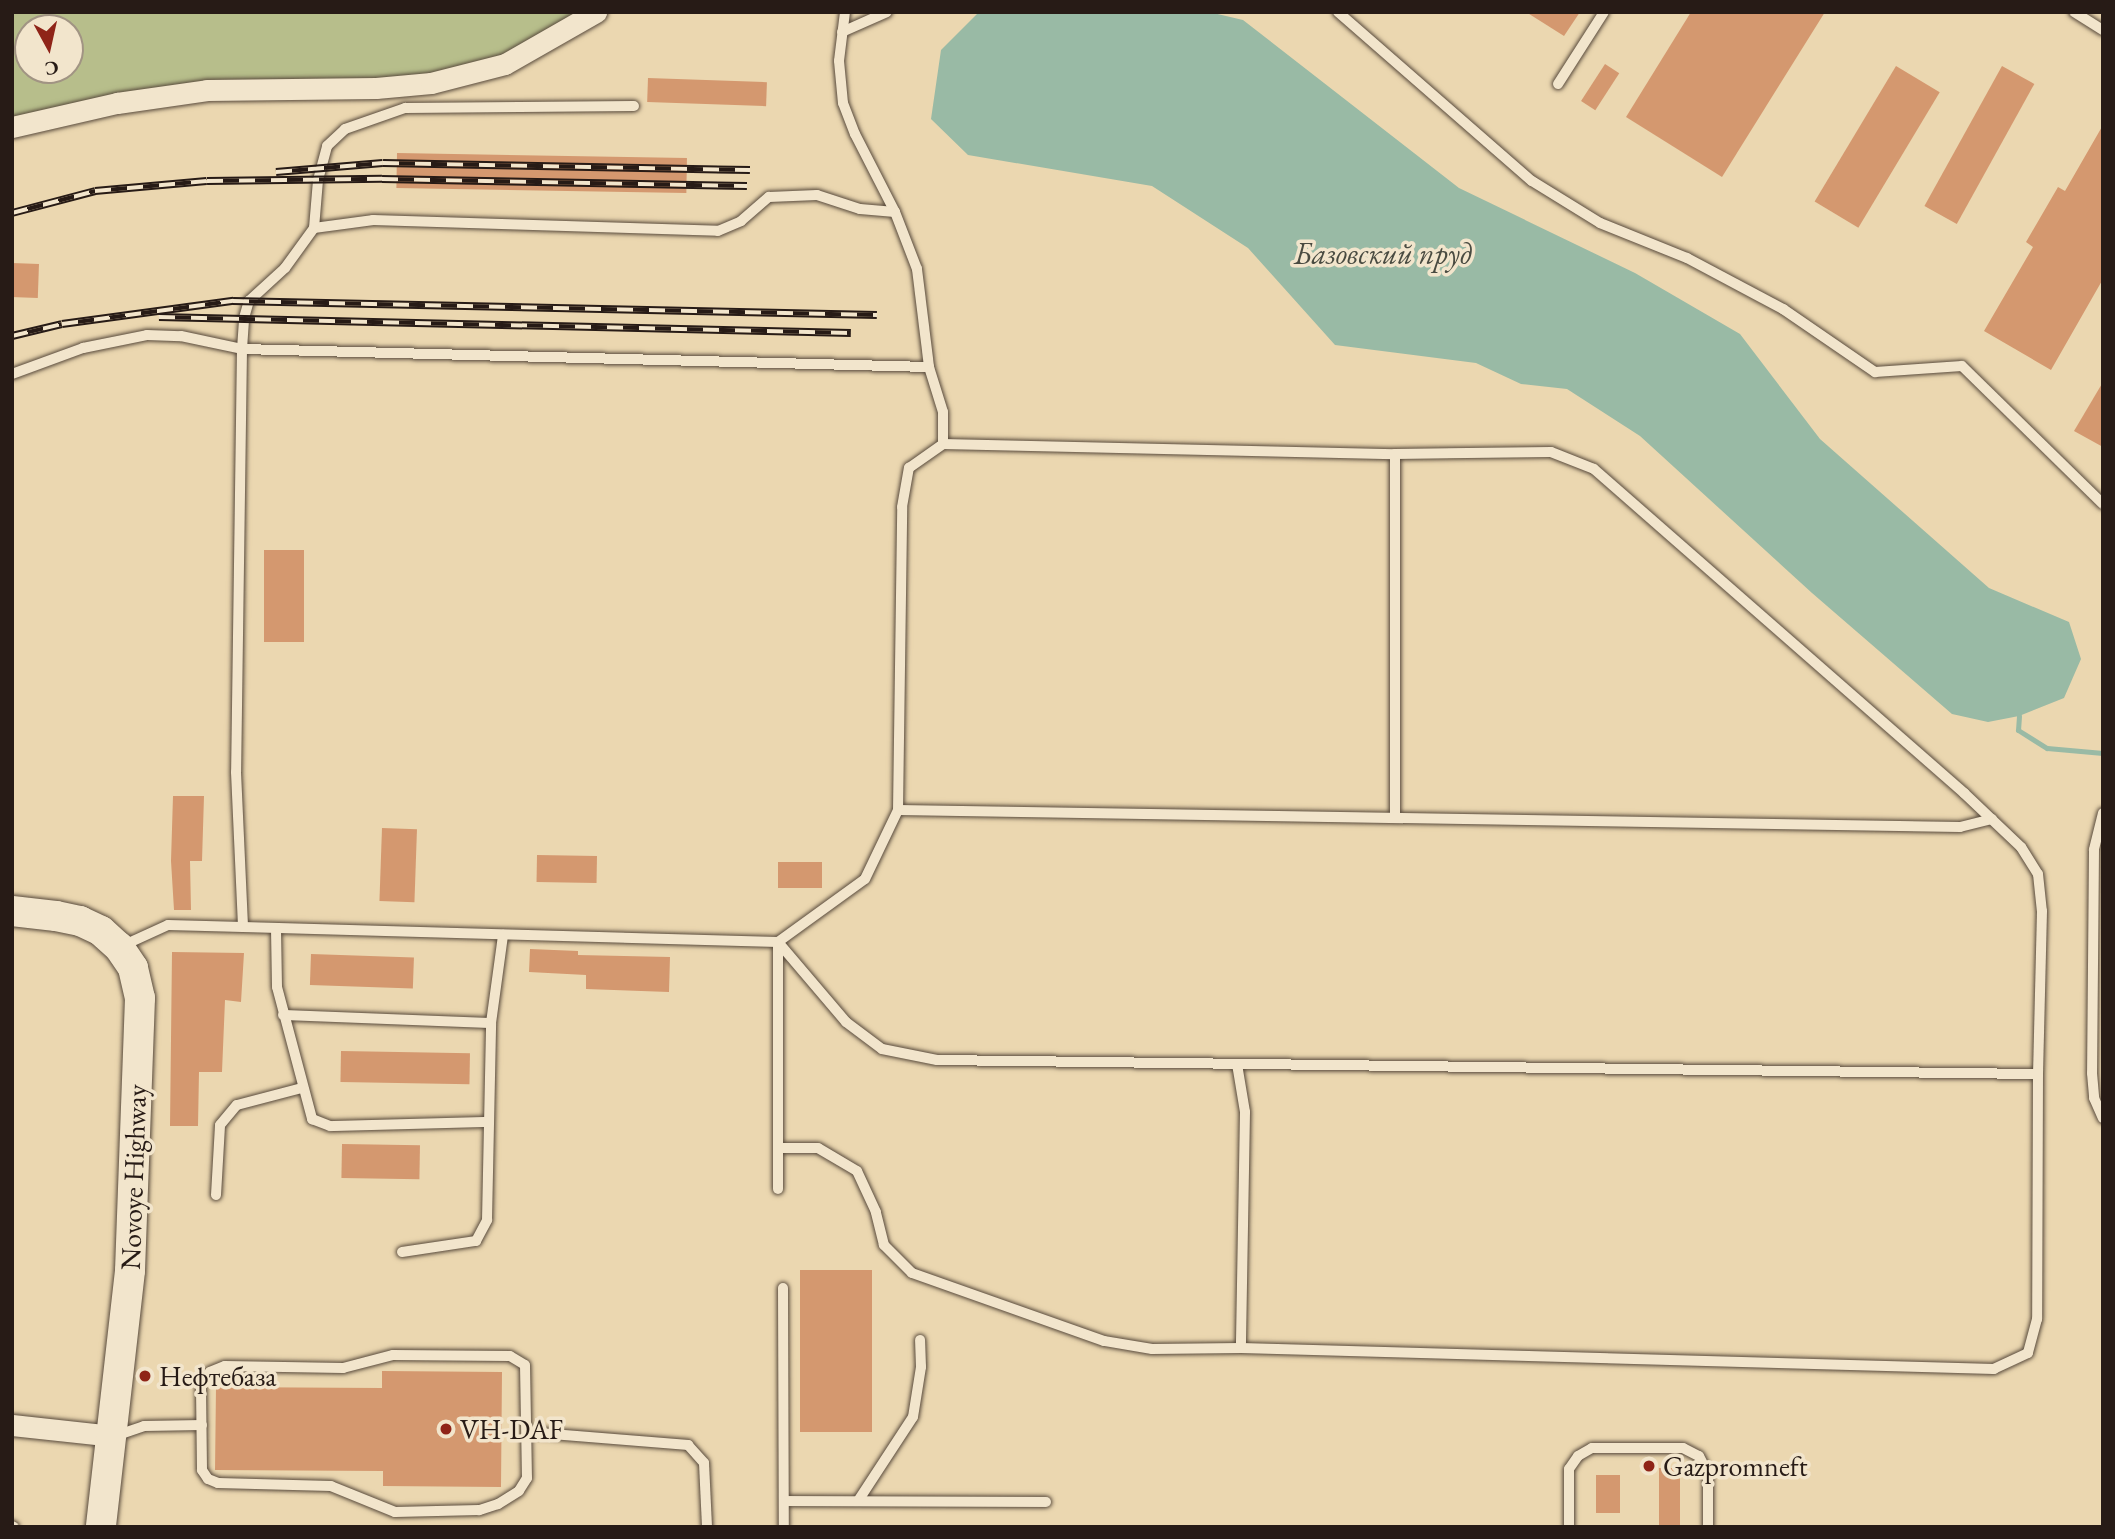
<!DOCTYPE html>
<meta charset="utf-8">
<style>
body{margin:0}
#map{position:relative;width:2115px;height:1539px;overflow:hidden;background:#ebd7b0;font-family:"EB Garamond",serif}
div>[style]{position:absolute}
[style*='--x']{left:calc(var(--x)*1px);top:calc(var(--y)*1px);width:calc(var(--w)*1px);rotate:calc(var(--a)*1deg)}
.green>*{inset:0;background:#b7be8b}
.water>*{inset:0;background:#99baa5}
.stream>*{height:5px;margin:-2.5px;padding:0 2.5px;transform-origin:2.5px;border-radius:2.5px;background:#99baa5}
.building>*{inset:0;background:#d4986f;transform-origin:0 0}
.roads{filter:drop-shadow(0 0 2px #584a3c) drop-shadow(0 0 2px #584a3c)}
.lane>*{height:10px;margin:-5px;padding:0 5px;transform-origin:5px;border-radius:5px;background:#f2e5cc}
.street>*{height:21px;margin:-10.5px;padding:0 10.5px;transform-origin:10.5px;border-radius:10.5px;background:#f2e5cc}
.secondary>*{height:30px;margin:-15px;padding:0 15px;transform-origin:15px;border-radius:15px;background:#f2e5cc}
.rail>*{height:8px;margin-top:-4px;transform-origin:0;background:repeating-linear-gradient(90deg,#f2e5cc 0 16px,#271b16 0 32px);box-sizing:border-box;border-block:2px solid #271b16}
.dots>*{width:19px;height:19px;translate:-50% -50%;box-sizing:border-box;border:4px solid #f2e5cc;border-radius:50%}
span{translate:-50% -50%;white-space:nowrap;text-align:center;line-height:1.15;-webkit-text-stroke:7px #f2e5cc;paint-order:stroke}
.street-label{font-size:28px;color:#271b16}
.poi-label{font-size:28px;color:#271b16}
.left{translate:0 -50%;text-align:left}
.water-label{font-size:30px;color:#494b41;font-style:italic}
.frame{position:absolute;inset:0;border:14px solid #271b16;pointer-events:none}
.north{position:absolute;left:14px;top:14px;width:70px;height:70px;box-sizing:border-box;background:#f2e5cc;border:2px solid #a19483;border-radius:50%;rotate:172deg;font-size:19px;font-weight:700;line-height:28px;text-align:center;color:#271b16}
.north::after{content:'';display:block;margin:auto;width:24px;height:32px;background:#8f2418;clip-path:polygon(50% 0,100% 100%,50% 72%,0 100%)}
</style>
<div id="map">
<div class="green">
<div style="clip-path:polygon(evenodd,12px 12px,587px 12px,520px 57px,426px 81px,206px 93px,12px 128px,12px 12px,28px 28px,70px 28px,70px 70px,28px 70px,28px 28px)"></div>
</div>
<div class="water">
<div style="clip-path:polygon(979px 12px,1209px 12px,1243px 20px,1459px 188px,1635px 273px,1740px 334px,1820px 439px,1989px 588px,2069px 622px,2081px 659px,2064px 698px,2019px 716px,1988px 722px,1952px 714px,1812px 593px,1640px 436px,1567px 389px,1521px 384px,1476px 363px,1335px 345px,1248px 248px,1152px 186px,968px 155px,931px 119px,941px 50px)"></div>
</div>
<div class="stream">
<div style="--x:2019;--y:716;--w:14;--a:94"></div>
<div style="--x:2018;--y:730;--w:34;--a:32"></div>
<div style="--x:2047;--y:748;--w:56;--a:5.1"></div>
</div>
<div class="building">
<div style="clip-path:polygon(1526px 12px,1580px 12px,1564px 36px)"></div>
<div style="clip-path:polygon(1691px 12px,1825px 12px,1722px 177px,1626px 117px)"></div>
<div style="left:1605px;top:64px;width:17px;height:44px;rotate:33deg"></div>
<div style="left:1896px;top:66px;width:51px;height:158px;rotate:31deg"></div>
<div style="left:2002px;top:66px;width:37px;height:160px;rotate:29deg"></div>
<div style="left:648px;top:78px;width:119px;height:24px;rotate:2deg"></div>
<div style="clip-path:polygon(2103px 125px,2103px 279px,2051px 370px,1984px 331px,2033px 247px,2026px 242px,2058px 187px,2065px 191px)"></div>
<div style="left:397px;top:153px;width:290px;height:35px;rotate:1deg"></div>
<div style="left:12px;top:263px;width:27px;height:34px;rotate:2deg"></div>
<div style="clip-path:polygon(2103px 382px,2103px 447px,2074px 431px)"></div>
<div style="left:264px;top:550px;width:40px;height:92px"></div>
<div style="clip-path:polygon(173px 796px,204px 796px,202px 861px,190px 861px,191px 910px,174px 910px,171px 861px)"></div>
<div style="left:382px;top:828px;width:35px;height:73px;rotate:2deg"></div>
<div style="left:537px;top:855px;width:60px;height:27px;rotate:1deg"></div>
<div style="left:778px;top:862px;width:44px;height:26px"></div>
<div style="clip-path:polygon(530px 949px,578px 951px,578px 955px,670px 957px,669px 992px,586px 989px,586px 975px,529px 972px)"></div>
<div style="clip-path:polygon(172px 952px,244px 953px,241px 1002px,225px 1000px,222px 1072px,199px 1072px,198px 1126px,170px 1126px)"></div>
<div style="left:311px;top:954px;width:103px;height:31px;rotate:2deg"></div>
<div style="left:341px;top:1051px;width:129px;height:31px;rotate:1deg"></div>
<div style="left:342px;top:1144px;width:78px;height:34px;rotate:1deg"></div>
<div style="left:800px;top:1270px;width:72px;height:162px"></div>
<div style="clip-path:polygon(382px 1371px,502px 1372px,501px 1487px,383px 1486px,383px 1471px,215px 1470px,216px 1387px,382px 1388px)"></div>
<div style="left:1659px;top:1468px;width:21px;height:57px"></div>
<div style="left:1596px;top:1475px;width:24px;height:38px"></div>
</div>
<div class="roads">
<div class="lane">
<div style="--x:845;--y:12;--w:49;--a:97"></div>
<div style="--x:839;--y:61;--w:42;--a:84.6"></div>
<div style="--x:843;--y:103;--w:33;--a:69"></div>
<div style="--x:855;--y:134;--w:88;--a:62.9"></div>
<div style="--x:895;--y:212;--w:61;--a:68.9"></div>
<div style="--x:917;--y:269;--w:99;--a:83"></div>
<div style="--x:1338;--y:12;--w:257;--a:41.1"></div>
<div style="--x:1532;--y:181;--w:80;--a:31.7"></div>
<div style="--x:1600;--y:223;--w:94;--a:21.9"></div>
<div style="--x:1687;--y:258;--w:109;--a:28"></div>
<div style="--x:1783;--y:309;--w:112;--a:34.4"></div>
<div style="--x:1875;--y:372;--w:87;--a:-3.9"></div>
<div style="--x:1962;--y:366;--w:197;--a:44.4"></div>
<div style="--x:2074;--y:12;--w:34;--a:32"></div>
<div style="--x:842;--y:32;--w:49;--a:-24"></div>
<div style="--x:1558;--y:84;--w:85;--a:-57.4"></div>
<div style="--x:314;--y:228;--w:60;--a:-7.7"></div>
<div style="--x:373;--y:220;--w:345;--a:1.8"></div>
<div style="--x:718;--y:231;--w:25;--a:-23"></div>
<div style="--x:741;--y:221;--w:37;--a:-41"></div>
<div style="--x:769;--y:197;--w:48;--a:-2.4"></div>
<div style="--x:817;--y:195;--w:45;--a:18"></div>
<div style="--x:860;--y:209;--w:35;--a:5"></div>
<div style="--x:12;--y:374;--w:76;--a:-20.1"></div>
<div style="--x:83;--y:348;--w:65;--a:-11.5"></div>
<div style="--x:147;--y:335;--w:34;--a:2"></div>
<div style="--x:181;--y:336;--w:62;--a:12"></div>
<div style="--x:242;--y:349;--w:423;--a:90.8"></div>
<div style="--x:236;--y:772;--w:155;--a:87.4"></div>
<div style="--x:243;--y:927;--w:75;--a:-178.5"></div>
<div style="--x:168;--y:925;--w:53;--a:155.4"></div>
<div style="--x:943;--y:444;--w:452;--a:1.3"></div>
<div style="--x:1395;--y:454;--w:156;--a:-0.7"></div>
<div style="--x:1551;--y:452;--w:46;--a:21.6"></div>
<div style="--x:1594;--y:469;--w:492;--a:41.2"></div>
<div style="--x:1964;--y:793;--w:79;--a:43.5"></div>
<div style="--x:2021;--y:847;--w:32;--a:58"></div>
<div style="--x:2038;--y:874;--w:37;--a:84"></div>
<div style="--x:2042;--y:911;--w:163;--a:91.4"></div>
<div style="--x:898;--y:810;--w:1062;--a:0.92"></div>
<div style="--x:1960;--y:827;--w:33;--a:-14"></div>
<div style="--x:2103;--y:813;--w:38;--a:104"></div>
<div style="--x:2094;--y:850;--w:223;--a:90.5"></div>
<div style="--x:2092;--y:1073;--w:25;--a:85"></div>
<div style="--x:2094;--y:1098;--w:22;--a:66"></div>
<div style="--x:1395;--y:816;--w:362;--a:-90"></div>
<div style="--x:243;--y:927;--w:535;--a:1.61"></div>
<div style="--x:778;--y:942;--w:107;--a:-35.9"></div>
<div style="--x:865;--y:879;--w:76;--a:-64.4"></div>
<div style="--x:898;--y:810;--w:303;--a:-89.2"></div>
<div style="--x:902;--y:507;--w:40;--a:-80"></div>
<div style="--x:909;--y:468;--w:42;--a:-35.2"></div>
<div style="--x:943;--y:444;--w:32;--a:-90"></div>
<div style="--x:943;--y:412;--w:47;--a:-107.3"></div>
<div style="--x:929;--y:367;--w:687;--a:-178.5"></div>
<div style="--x:242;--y:349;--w:31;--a:-86"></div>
<div style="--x:244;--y:318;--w:18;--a:-74"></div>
<div style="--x:249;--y:301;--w:49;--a:-42.5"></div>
<div style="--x:285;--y:268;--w:49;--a:-54.1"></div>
<div style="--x:314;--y:228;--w:48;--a:-85.2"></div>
<div style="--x:318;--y:180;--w:35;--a:-75"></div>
<div style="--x:327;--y:146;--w:25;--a:-43"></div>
<div style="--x:345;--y:129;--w:64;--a:-19.3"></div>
<div style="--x:405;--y:108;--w:229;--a:-0.5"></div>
<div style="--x:276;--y:929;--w:58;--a:89"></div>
<div style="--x:277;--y:987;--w:137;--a:75.1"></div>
<div style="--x:312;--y:1119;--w:19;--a:21"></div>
<div style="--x:330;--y:1126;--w:158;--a:-1.5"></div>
<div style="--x:778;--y:942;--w:105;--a:49.6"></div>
<div style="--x:846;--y:1022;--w:45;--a:36.9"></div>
<div style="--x:882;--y:1049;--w:56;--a:11.3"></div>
<div style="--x:937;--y:1060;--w:1101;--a:0.73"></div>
<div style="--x:2038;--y:1074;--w:245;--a:90.2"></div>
<div style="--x:2037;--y:1319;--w:35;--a:105"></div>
<div style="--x:2028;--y:1353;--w:38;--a:155"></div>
<div style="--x:1994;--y:1369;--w:753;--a:-178.4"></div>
<div style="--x:1241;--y:1348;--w:89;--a:179.4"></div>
<div style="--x:1152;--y:1349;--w:49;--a:-170.5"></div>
<div style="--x:1104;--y:1341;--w:204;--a:-160.5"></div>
<div style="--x:912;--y:1273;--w:40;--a:-135"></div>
<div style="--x:884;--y:1245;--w:34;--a:-104"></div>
<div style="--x:876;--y:1212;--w:45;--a:-114.9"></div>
<div style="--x:857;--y:1171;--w:45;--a:-149.5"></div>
<div style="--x:818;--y:1148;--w:40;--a:180"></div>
<div style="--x:778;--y:942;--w:247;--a:90"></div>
<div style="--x:283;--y:1015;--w:208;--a:2.2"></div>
<div style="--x:1237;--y:1064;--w:49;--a:80.5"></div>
<div style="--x:1245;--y:1112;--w:236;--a:91"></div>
<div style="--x:216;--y:1195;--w:70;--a:-86.7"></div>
<div style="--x:220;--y:1125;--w:26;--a:-50"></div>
<div style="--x:237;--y:1105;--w:67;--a:-14.7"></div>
<div style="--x:402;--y:1252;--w:75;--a:-8.5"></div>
<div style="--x:476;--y:1241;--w:24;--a:-62"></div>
<div style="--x:487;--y:1220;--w:197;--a:-88.8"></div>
<div style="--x:491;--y:1023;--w:89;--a:-82.2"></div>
<div style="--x:783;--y:1288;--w:239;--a:89.8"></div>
<div style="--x:393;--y:1355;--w:117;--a:0.5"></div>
<div style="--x:510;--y:1356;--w:17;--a:31"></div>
<div style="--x:525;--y:1365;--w:113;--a:89"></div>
<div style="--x:527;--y:1478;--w:15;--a:122"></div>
<div style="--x:519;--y:1491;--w:25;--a:148"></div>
<div style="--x:498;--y:1504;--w:20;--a:162"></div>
<div style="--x:479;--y:1510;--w:84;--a:178.6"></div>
<div style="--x:395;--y:1512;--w:69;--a:-157.9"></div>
<div style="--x:331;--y:1486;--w:113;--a:-178.5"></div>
<div style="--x:218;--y:1483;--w:11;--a:-158"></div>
<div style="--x:208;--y:1479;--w:11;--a:-124"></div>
<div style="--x:202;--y:1470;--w:87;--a:-90.7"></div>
<div style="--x:201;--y:1383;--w:14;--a:-51"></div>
<div style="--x:210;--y:1372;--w:16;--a:-22"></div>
<div style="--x:225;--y:1366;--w:118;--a:1"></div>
<div style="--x:343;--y:1368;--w:52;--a:-14.6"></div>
<div style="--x:527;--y:1432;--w:162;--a:4.6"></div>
<div style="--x:688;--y:1445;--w:24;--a:48"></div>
<div style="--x:704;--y:1463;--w:64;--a:87.3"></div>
<div style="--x:115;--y:1436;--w:31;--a:-19"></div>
<div style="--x:144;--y:1426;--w:58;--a:-1"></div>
<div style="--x:784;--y:1501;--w:262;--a:0.2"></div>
<div style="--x:858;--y:1501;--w:100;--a:-56.8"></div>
<div style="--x:913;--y:1417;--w:51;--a:-80.9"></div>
<div style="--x:921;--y:1367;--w:27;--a:-92"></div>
<div style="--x:12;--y:1526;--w:2;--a:27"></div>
<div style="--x:1569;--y:1527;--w:58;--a:-90"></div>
<div style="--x:1569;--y:1469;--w:16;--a:-55"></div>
<div style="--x:1578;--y:1456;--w:16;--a:-30"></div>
<div style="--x:1592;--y:1448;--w:91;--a:0"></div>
<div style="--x:1683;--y:1448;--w:18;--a:27"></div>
<div style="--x:1699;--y:1456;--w:20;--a:63"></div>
<div style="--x:1708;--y:1474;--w:53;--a:90"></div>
</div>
<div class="street">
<div style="--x:12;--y:127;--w:108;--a:-12.9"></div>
<div style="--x:117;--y:103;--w:91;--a:-8.2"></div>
<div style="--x:207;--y:90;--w:169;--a:-0.7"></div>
<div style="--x:376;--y:88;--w:55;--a:-5.2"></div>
<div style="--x:431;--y:83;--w:76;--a:-14.4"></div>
<div style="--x:505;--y:64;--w:105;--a:-29.7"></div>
<div style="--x:12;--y:1425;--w:103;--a:6.2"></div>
</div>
<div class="secondary">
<div style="--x:12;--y:911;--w:44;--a:6.5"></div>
<div style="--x:56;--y:916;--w:25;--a:12"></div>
<div style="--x:80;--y:921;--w:23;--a:25"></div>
<div style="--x:101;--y:931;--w:24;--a:42"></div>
<div style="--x:119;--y:947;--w:25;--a:56"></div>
<div style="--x:133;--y:968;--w:31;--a:77"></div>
<div style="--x:140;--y:998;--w:273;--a:92.1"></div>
<div style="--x:130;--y:1271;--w:258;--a:96.5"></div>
</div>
</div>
<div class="rail">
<div style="--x:276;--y:172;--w:107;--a:-4.8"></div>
<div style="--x:383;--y:163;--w:367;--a:1.1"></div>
<div style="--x:12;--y:213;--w:86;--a:-14.8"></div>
<div style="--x:95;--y:191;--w:112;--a:-5.1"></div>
<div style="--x:207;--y:181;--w:175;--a:-0.7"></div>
<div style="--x:382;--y:179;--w:365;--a:1.1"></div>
<div style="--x:159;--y:317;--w:692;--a:1.32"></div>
<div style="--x:12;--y:336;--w:51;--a:-13.5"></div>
<div style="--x:62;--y:324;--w:173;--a:-7.7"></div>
<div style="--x:233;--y:301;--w:644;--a:1.25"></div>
</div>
<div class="dots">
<div style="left:145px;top:1376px;background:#8f2418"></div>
<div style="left:446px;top:1429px;background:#8f2418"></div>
<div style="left:1649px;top:1466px;background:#8f2418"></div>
</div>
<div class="street-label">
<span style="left:133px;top:1177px;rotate:-88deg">Novoye Highway</span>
</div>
<div class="poi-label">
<span class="left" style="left:159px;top:1376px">Нефтебаза</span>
<span class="left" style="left:460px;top:1429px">VH-DAF</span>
<span class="left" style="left:1663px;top:1466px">Gazpromneft</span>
</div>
<div class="water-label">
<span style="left:1383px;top:254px">Базовский пруд</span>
</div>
<div class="frame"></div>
<div class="north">С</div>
</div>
